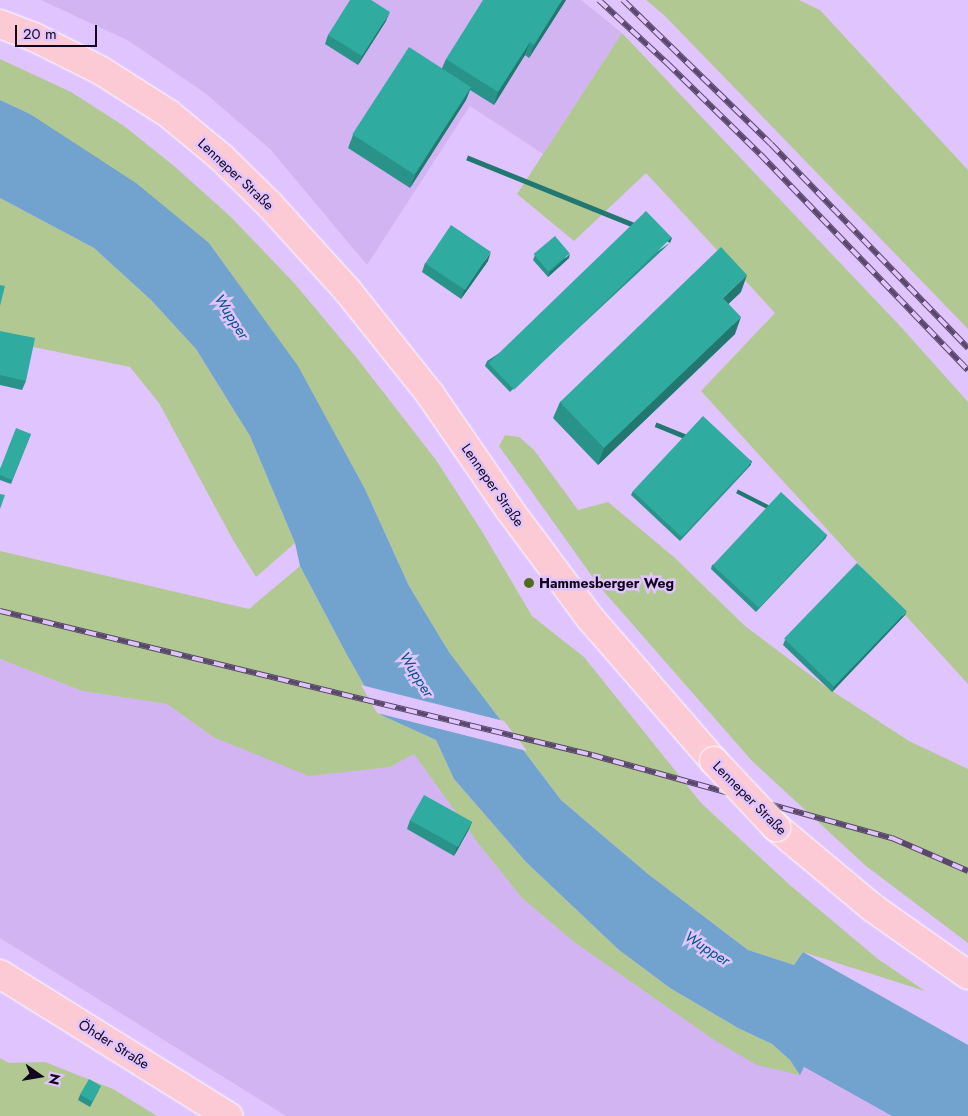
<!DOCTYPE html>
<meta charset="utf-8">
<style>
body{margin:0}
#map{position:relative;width:968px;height:1116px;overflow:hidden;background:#e0c4fe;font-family:Jost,sans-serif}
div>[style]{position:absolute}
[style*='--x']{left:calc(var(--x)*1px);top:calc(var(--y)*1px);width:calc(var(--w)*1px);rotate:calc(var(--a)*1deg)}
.built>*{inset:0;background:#d2b4f3}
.green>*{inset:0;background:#b2c893}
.water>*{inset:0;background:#72a3cf}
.pier>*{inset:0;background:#e0c4fe}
.roads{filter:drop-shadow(0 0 1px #fff) drop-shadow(0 0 1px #fff)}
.primary>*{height:28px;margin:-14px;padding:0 14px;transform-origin:14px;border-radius:14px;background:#fccad4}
.rail>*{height:5.5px;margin-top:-2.75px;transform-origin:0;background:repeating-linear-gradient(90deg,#e0c4fe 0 11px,#5a486c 0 22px);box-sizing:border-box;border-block:1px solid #5a486c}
.bridges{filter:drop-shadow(0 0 1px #fff) drop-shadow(0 0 1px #fff)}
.primary-bridge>*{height:28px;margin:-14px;padding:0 14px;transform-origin:14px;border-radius:14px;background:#fccad4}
.wall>*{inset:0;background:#29938a}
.shaded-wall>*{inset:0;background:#227870;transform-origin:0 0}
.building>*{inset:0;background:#30aba0;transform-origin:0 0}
.dots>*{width:14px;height:14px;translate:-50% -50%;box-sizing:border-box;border:2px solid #e0c4fe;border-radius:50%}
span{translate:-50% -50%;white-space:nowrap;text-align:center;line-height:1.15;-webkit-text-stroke:5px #e0c4fe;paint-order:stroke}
.street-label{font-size:14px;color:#12051d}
.poi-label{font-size:14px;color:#12051d;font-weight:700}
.left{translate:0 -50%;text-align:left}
.water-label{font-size:15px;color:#00548b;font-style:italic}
.north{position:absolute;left:15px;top:1051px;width:50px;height:50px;-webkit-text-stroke:4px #e0c4fe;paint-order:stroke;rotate:103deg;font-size:14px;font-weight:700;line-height:20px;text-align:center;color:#12051d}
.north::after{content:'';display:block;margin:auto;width:18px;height:22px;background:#12051d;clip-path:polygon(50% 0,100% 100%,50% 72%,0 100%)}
.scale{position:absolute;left:15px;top:25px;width:82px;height:22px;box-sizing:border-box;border:2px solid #12051d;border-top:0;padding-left:6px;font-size:15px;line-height:18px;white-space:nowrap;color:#12051d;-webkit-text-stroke:4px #e0c4fe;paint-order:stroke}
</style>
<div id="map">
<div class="built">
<div style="clip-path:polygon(41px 0,581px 0,622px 33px,543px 154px,470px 106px,367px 265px,270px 149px,205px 93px,129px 41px)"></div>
<div style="clip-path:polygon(0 659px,82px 691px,167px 704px,213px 737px,390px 767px,414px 754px,477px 842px,522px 898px,574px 942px,714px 1040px,803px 1067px,892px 1116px,286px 1116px,0 938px)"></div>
</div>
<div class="green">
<div style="clip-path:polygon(646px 0,799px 0,820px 10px,968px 170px,968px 329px,664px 15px)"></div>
<div style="clip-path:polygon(622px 33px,901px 327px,968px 402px,968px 684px,701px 391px,775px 313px,646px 173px,574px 241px,517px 194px)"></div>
<div style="clip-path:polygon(0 59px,71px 92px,124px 126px,174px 166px,231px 217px,295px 284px,356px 357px,436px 460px,483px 533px,532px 616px,584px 657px,702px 804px,791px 886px,878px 959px,925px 991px,803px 952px,794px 965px,748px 950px,648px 874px,561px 800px,449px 652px,409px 586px,365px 489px,298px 367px,209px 243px,30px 114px,0 100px)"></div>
<div style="clip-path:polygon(0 198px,94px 248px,151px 300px,196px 349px,250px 436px,295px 543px,256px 577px,233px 540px,159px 403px,130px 367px,0 340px)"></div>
<div style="clip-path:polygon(505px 435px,519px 437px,534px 450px,578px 510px,608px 502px,675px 558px,745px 626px,826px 687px,909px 741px,968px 769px,968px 943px,866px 866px,752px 761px,599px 586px,499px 446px)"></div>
<div style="clip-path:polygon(0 551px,249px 609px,300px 566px,347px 655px,381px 715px,436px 740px,454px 779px,526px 862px,619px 950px,670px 988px,738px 1028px,772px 1044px,790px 1060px,800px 1075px,757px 1065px,714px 1040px,574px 942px,522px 898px,477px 842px,414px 754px,390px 767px,309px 776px,213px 737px,167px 704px,82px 691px,0 659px)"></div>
<div style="clip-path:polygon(0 1058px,9px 1063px,45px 1062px,113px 1089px,157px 1116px,0 1116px)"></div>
</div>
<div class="water">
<div style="clip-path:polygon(0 100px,30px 114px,136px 183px,209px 243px,298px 366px,365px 489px,409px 586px,449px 652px,561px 800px,648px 874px,748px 950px,794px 965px,803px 952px,968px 1045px,968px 1116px,892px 1116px,804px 1067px,800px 1075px,790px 1060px,772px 1044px,738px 1028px,670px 988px,619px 950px,526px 862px,454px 779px,436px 740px,381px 715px,347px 655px,300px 566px,295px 543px,250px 436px,196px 349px,151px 300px,94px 248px,0 198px)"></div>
</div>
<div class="pier">
<div style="clip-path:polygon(361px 685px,504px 721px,527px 751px,377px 713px)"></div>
</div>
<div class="roads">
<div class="primary">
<div style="--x:0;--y:24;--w:36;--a:21"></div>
<div style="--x:34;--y:37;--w:74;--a:26.6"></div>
<div style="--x:100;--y:70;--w:82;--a:32.5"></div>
<div style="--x:169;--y:114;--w:69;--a:39.7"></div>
<div style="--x:222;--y:158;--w:67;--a:44.4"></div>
<div style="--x:270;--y:205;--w:115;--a:47.8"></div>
<div style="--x:347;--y:290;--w:133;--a:51.4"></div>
<div style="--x:430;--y:394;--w:140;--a:55.5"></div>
<div style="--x:509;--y:509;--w:136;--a:53.4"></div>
<div style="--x:590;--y:618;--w:189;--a:49.1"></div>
<div style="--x:776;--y:827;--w:126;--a:39.9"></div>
<div style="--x:873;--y:908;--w:116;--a:35.2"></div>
<div style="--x:0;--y:974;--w:269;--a:31.9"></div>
</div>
</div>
<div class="rail">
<div style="--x:599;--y:0;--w:93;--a:42.8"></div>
<div style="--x:667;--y:63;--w:130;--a:44.4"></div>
<div style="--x:760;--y:154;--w:300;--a:46.1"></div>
<div style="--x:623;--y:0;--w:206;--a:44.2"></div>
<div style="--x:771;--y:144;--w:284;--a:46"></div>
<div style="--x:0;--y:611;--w:609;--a:13.67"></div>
<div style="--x:592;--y:755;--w:311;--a:15.5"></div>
<div style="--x:892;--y:838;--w:83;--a:23.5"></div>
</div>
<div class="bridges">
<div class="primary-bridge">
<div style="--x:714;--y:761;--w:91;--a:46.8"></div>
</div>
</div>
<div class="wall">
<div style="clip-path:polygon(566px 0,529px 58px,525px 55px,494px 105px,470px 90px,466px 100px,410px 188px,348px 148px,353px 135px,442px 68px,446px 59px)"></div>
<div style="clip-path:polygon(386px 21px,358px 65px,325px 44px,328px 35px)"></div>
<div style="clip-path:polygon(670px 243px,510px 392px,485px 366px,487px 361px)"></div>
<div style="clip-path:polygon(535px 255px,569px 258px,548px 277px,533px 260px)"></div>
<div style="clip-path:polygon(488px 261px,461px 299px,422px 272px,425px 263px)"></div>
<div style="clip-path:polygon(741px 292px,728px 304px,735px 334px,598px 465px,553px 418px,560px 402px)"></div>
<div style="clip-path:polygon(0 331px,26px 381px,22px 390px,0 385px)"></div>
<div style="clip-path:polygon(31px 434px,11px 484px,0 480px,0 469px)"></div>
<div style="clip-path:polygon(752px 461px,750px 466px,680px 541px,631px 495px,633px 491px)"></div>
<div style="clip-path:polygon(827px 535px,825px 539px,756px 612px,711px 569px,712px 565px)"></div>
<div style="clip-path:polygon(905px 615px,832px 692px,783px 645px,785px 640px)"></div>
<div style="clip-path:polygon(410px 820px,472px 822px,468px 831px,454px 856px,407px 829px)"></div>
<div style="clip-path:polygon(99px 1090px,90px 1107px,78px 1100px,80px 1095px)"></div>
</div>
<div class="shaded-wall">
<div style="clip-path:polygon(562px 0,566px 0,529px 58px,534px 45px)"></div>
<div style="clip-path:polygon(390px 12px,386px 21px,358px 65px,362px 56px)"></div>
<div style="clip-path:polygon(530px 42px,525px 55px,494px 105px,498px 92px)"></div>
<div style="clip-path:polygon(471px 87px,466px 100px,410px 188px,415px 175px)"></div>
<div style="left:672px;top:238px;width:5px;height:220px;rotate:112deg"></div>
<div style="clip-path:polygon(491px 252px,488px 261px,461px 299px,464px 290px)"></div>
<div style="clip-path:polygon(570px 254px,569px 258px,548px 277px,550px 272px)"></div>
<div style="clip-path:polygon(747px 275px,741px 292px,717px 315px,723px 298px)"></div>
<div style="clip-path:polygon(741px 317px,735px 334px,598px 465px,604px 448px)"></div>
<div style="left:752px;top:461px;width:5px;height:103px;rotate:112deg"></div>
<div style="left:827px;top:535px;width:4px;height:100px;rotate:117deg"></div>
<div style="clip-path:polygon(907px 611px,905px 615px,832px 692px,834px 687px)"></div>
<div style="clip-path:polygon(472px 822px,468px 831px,454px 856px,457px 847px)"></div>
</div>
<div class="building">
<div style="clip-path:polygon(350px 0,371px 0,390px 12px,362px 56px,328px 35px)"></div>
<div style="clip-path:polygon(483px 0,562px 0,534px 45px,530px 42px,498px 92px,446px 59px)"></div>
<div style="left:409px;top:47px;width:74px;height:104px;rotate:33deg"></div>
<div style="left:646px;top:211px;width:37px;height:219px;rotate:46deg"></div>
<div style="left:451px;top:225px;width:48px;height:46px;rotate:34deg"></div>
<div style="left:555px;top:236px;width:23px;height:28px;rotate:50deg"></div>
<div style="clip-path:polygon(721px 247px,747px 275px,723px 298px,741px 317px,604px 448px,560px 402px)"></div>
<div style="clip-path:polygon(0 285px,5px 286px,0 306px)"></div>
<div style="clip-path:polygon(0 331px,35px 338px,26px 381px,0 375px)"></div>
<div style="left:703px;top:416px;width:67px;height:103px;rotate:43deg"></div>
<div style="clip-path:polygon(16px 428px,31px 434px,12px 480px,0 475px,0 469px)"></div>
<div style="left:781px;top:492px;width:63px;height:100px;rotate:43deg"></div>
<div style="clip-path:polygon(0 494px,5px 495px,0 509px)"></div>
<div style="left:857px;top:563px;width:69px;height:105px;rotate:44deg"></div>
<div style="left:424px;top:795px;width:55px;height:29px;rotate:29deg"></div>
<div style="left:89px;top:1079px;width:14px;height:18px;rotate:30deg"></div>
</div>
<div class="dots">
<div style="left:529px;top:583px;background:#516c1e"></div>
</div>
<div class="street-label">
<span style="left:236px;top:174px;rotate:43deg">Lenneper Straße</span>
<span style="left:493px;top:485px;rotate:55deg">Lenneper Straße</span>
<span style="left:750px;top:798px;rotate:45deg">Lenneper Straße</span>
<span style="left:114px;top:1044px;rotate:32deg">Öhder Straße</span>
</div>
<div class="poi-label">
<span class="left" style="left:539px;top:583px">Hammesberger Weg</span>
</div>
<div class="water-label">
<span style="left:231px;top:317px;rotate:57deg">Wupper</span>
<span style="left:416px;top:675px;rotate:58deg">Wupper</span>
<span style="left:707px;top:949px;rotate:33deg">Wupper</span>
</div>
<div class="north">N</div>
<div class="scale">20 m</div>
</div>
